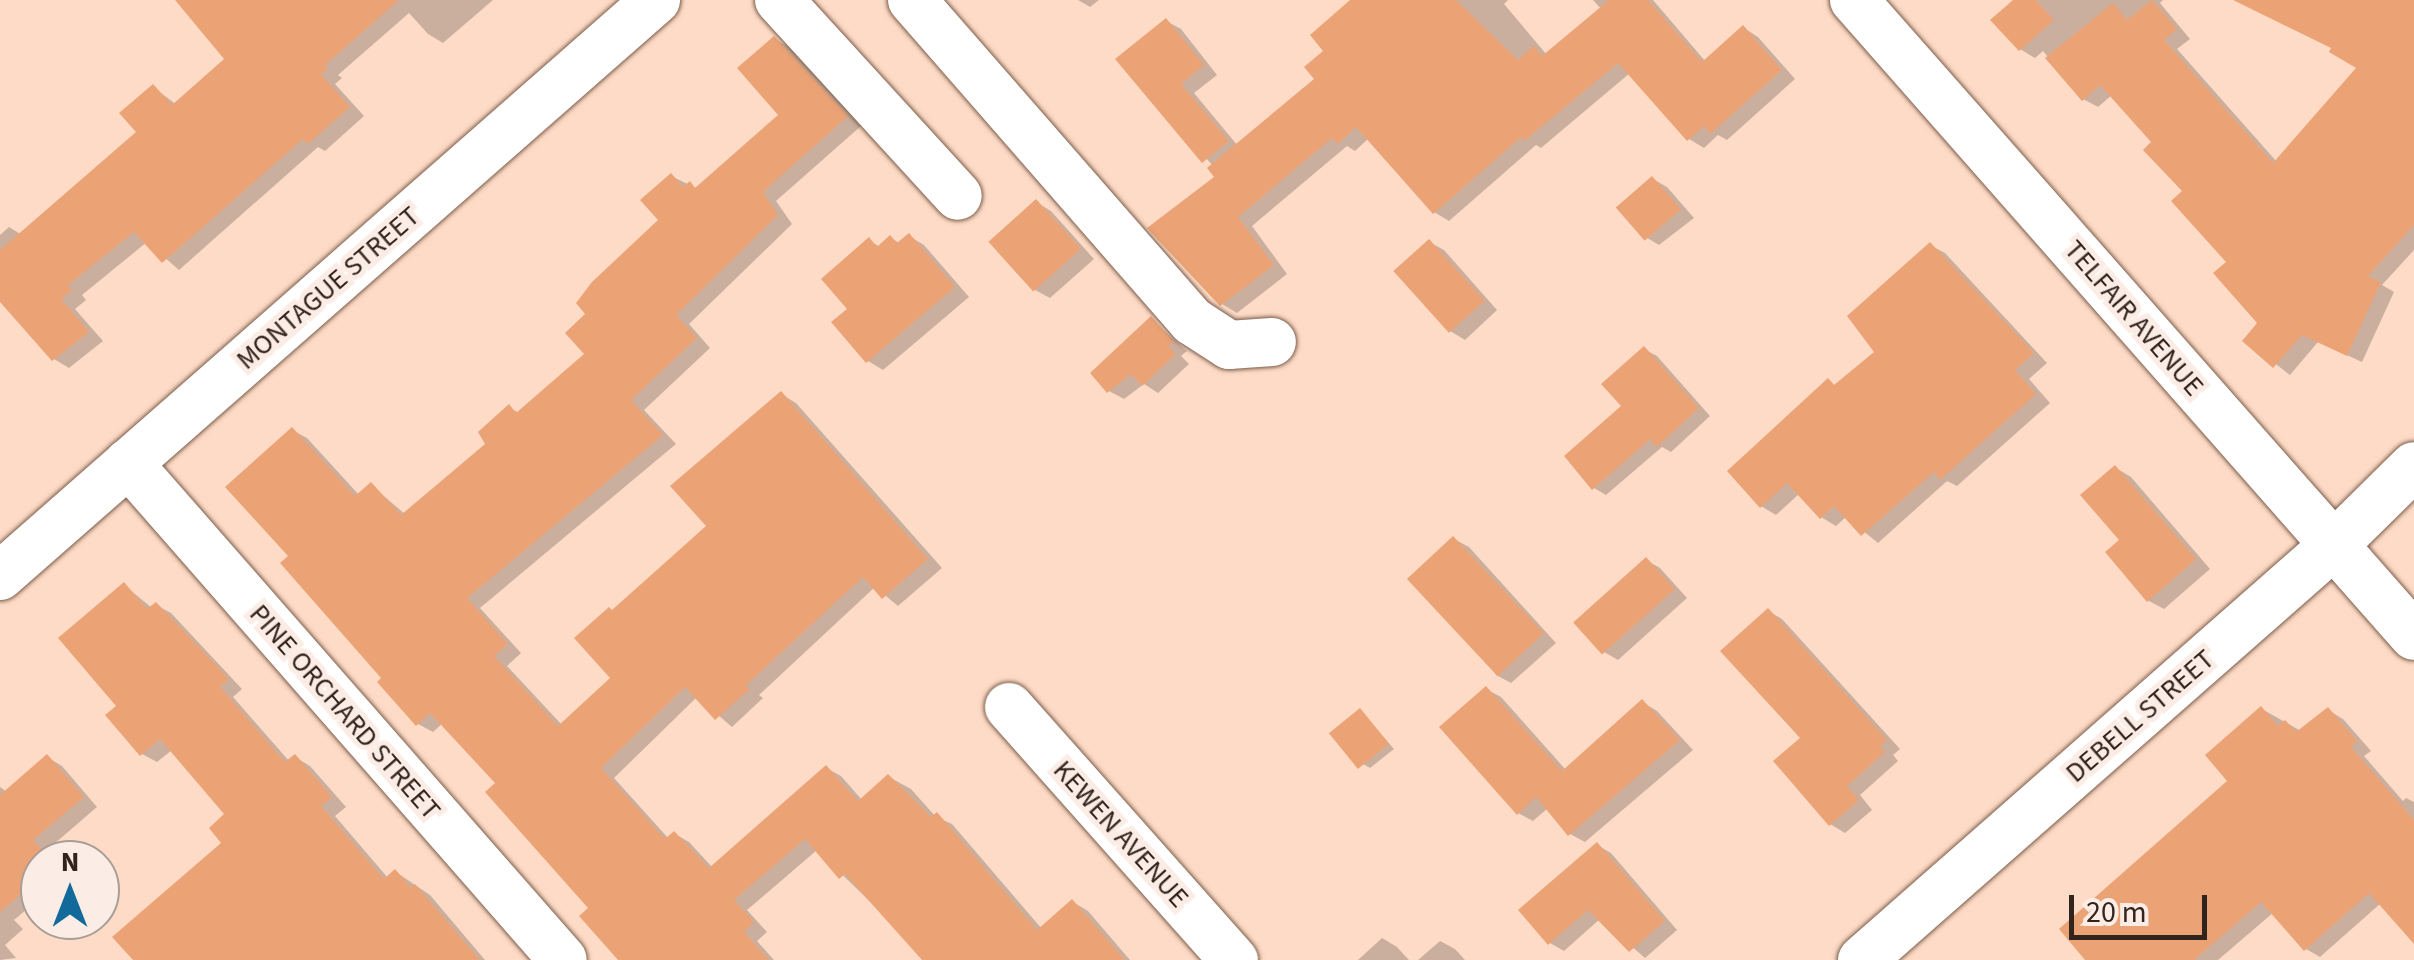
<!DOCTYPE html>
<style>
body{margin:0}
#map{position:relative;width:2414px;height:960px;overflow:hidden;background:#fedbc6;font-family:"Source Sans 3",sans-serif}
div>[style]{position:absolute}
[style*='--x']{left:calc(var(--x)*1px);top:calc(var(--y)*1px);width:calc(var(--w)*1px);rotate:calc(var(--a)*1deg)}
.shadow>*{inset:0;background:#0003}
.building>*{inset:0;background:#eba375;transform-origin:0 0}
.roads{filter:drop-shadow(0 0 2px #7b5d4b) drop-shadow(0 0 2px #7b5d4b)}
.minor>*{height:48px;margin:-24px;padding:0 24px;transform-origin:24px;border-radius:24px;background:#fff}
span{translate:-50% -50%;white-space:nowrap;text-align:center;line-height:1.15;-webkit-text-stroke:10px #fbede5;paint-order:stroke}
.street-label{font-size:28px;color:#31241c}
.north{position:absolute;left:20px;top:840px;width:100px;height:100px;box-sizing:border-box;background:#fbede5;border:2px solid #aa9d95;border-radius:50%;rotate:0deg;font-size:28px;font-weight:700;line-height:40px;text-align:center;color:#31241c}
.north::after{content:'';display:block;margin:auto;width:35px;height:45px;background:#116a9a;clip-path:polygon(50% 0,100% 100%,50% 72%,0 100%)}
.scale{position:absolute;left:2069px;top:895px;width:138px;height:45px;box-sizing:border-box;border:5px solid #31241c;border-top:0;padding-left:12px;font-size:30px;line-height:35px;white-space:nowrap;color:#31241c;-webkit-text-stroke:8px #fbede5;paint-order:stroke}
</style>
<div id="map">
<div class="shadow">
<div style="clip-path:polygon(178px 0,493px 0,443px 43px,428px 34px,409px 13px,338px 75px,342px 78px,335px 84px,364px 116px,325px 151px,318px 147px,179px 270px,147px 242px,82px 295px,86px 300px,75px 309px,103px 341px,69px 368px,54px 359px,0 298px,0 235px,9px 227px,22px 235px,140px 133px,153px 87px,177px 105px,228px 60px)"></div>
<div style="clip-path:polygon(1078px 0,1099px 0,1090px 7px)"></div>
<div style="clip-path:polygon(1354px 0,1508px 0,1504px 4px,1547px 55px,1602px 10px,1593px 0,1653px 0,1706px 62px,1744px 28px,1758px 37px,1795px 79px,1727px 140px,1718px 135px,1704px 148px,1689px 139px,1630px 73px,1541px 148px,1536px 145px,1449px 221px,1434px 212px,1369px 138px,1355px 151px,1347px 146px,1252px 226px,1287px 274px,1237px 313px,1222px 304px,1217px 177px,1213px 166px,1119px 59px,1166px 21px,1181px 29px,1217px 75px,1194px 93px,1238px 146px,1318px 79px,1326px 51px)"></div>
<div style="clip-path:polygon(2017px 0,2163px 0,2160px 3px,2190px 39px,2177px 49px,2277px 162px,2360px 68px,2354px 0,2414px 0,2414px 250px,2382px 285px,2394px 292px,2362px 362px,2318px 342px,2290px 375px,2245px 340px,2260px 323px,2230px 262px,2155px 143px,2112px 95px,2098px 107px,2083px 99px,2043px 51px,2035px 58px,2020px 49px)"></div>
<div style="clip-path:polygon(775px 39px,789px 47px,861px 126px,776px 201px,792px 224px,689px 324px,710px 348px,644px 410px,676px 444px,480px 608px,521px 653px,507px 666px,562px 725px,614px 678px,614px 613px,710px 526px,781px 394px,796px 403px,942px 568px,898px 606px,875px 587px,759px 695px,763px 698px,732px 727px,697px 697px,614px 778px,669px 839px,675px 834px,689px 842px,713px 868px,826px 768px,841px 776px,862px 800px,889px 777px,911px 789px,936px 817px,952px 824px,1042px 929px,1073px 902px,1088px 911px,1130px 960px,930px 960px,817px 850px,747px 910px,767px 932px,757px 941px,774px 960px,622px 960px,592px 908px,498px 783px,443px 723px,433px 732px,418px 724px,291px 556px,292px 430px,307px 438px,360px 496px,371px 485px,406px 515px,489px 445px,509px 407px,519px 413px,588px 354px,589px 314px,662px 220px,671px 176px,698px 189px,781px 115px)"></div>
<div style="clip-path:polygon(1653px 179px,1667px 187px,1694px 218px,1659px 245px,1644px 236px)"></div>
<div style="clip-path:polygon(1036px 202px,1051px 211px,1094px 259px,1050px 298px,1035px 290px)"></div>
<div style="clip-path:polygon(909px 236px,924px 245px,969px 297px,883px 370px,868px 361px,851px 310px,869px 240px,880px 247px,891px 238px,901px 244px)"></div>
<div style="clip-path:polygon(1429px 242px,1444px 250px,1497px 310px,1465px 340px,1450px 331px)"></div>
<div style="clip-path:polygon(1930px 245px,1945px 253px,2047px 363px,2029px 379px,2050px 403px,1957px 486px,1947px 481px,1878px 543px,1846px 517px,1836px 526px,1821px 517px,1799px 494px,1776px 515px,1761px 506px,1829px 381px,1836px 386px,1877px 353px)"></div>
<div style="clip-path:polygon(1151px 319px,1187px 351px,1181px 356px,1189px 364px,1158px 393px,1144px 384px,1124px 399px,1109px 391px)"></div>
<div style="clip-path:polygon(1644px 349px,1657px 356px,1710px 416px,1671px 452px,1662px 447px,1606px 495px,1594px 488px)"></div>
<div style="clip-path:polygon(2116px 468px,2131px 477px,2210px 569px,2164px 609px,2149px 601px,2123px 540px)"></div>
<div style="clip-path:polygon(1454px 539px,1469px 547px,1556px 643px,1511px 683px,1496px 675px)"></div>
<div style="clip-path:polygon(1646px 560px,1660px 568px,1687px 598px,1618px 660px,1604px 652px)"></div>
<div style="clip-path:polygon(124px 585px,152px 608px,156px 605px,171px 613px,242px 689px,233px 697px,290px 762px,295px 757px,310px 766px,346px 807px,335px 816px,388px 878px,396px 872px,430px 895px,485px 960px,136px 960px,225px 843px,228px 815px,172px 750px,157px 762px,142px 754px,120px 706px)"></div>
<div style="clip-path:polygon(1768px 611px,1782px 619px,1900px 749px,1893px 755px,1898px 761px,1860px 795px,1872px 810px,1845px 833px,1830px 824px)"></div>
<div style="clip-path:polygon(1486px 689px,1501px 697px,1566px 770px,1642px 702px,1657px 711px,1693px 750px,1585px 842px,1570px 834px,1548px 808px,1533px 821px,1518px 813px)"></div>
<div style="clip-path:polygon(2262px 709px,2301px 731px,2328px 710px,2343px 719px,2371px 751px,2364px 756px,2403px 801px,2406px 798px,2414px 802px,2414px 940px,2381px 903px,2320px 957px,2306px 949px,2274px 912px,2218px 960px,2089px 960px,2230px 781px)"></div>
<div style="clip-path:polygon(1361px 711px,1394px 749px,1370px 768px,1363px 764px)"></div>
<div style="clip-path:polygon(47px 757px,62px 766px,97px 807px,47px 850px,56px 860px,40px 860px,40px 898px,14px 920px,23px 929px,5px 945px,16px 958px,0 960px,0 787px,7px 792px)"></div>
<div style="clip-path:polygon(1597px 845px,1611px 853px,1677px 930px,1645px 958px,1600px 919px,1564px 951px,1550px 943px)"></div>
<div style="clip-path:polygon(1382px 938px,1397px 947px,1409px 960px,1358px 960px)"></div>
<div style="clip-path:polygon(1440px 941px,1455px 949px,1465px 960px,1418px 960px)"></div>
</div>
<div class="building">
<div style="clip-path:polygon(175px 0,399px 0,325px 65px,328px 68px,321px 74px,350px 107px,308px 144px,303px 139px,162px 263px,134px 232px,68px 285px,72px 290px,61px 299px,89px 332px,52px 361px,0 302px,0 250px,136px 132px,119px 113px,153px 84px,172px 105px,224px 59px)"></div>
<div style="clip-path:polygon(1350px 0,1456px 0,1518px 60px,1534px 46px,1542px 56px,1609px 0,1648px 0,1702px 62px,1743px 25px,1782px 70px,1710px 134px,1704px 126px,1687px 141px,1618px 63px,1524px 141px,1521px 137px,1433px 214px,1356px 127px,1338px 144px,1332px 138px,1238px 217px,1274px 265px,1220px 306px,1147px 228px,1214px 177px,1207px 168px,1314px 79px,1304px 67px,1323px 51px,1310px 35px)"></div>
<div style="clip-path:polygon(2013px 0,2036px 0,2054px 20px,2019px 51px,1990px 20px)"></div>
<div style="clip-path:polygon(2152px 0,2177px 29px,2164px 40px,2273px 163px,2356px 68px,2329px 52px,2331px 48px,2233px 0,2414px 0,2414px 225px,2368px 276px,2381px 282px,2347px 356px,2302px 335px,2273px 368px,2242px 341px,2257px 323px,2213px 273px,2226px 262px,2171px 201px,2182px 191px,2143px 150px,2151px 142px,2100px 85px,2082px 101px,2045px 58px,2113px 3px,2127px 20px)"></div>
<div style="clip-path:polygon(1166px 18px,1204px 65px,1181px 84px,1229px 141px,1202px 163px,1115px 59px)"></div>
<div style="clip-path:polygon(774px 36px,848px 116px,763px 192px,778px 215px,676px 315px,697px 338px,631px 400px,663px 435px,467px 598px,508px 644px,494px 656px,558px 726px,610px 678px,574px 638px,609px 607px,612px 610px,706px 526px,670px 486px,781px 391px,928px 559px,882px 599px,863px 577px,746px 685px,750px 689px,715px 720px,685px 687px,601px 768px,665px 839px,674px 831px,709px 868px,826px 765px,858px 801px,888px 774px,931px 817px,937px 812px,1037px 930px,1072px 899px,1125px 960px,922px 960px,845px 874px,839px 879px,805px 839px,734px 900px,754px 922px,744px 932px,769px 960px,618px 960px,579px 916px,588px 908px,485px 792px,495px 783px,430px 713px,416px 726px,377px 682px,381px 678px,280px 563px,288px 556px,225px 487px,292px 427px,355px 496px,371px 482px,401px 515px,485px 444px,478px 432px,509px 404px,516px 413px,584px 354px,565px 333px,585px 314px,576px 303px,592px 282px,658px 220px,640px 200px,671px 173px,683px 187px,690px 181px,695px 188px,778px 115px,737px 68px)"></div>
<div style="left:1652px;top:176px;width:44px;height:48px;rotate:49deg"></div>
<div style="left:1036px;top:199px;width:67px;height:64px;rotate:48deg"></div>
<div style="clip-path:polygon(909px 233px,955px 287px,866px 363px,831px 322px,847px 309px,821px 279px,869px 237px,877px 247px,890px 235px,897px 243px)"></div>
<div style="left:1429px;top:239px;width:83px;height:48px;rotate:48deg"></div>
<div style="clip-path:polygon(1930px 242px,2034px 353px,2015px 370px,2036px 394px,1940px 480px,1934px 472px,1861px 536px,1834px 506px,1820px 519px,1787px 483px,1760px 508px,1727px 471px,1828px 378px,1834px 385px,1874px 352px,1847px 316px)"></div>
<div style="clip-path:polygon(1151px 316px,1174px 342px,1168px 346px,1176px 354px,1142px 386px,1131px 374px,1107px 393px,1090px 373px)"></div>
<div style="clip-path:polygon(1644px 346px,1699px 408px,1657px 447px,1650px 439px,1592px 490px,1564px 456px,1621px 406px,1601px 384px)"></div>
<div style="clip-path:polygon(2115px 465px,2196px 559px,2147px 602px,2105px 552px,2119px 540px,2080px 495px)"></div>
<div style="left:1453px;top:536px;width:133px;height:63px;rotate:47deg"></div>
<div style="left:1646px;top:557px;width:43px;height:98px;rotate:48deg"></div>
<div style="clip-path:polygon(124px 582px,147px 609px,156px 602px,229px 679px,220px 687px,285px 762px,295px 754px,332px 797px,321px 806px,384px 879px,395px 869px,411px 888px,415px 884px,480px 960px,133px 960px,112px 937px,221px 843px,209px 828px,224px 814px,160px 739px,140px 756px,105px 715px,116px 706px,58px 638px)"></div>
<div style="clip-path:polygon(1768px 608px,1887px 740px,1880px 746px,1885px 752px,1847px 786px,1859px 800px,1829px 826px,1773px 761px,1800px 738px,1720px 651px)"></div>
<div style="clip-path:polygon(1486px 686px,1562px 771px,1642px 699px,1680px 740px,1568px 836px,1536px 797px,1517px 815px,1439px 727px)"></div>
<div style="clip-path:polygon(2261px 706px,2278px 726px,2285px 720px,2296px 732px,2328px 707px,2357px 741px,2351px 747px,2414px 820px,2414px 944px,2369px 893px,2304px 951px,2261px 902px,2194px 960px,2085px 960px,2059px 929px,2227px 781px,2205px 755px)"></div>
<div style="left:1360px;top:708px;width:46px;height:40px;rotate:51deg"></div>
<div style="clip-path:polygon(47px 754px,84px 797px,33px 840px,51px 860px,40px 860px,40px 878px,0 912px,0 795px)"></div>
<div style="clip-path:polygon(1597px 842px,1665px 921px,1629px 952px,1588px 910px,1548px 945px,1518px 910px)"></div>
</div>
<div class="roads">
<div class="minor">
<div style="--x:779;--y:0;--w:265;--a:47.6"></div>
<div style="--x:912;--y:0;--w:426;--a:48.9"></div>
<div style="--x:1192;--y:321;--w:44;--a:33"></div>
<div style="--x:1229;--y:345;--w:43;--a:-4"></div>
<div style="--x:1854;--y:0;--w:847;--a:48.64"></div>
<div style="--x:128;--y:463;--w:660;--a:48.81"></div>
<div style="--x:0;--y:576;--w:873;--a:-41.28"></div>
<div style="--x:1009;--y:707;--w:339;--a:48.4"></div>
<div style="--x:1862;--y:960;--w:628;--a:-41.32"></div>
<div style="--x:2334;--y:545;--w:112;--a:-44.6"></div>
</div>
</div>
<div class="street-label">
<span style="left:328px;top:288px;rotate:-41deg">MONTAGUE STREET</span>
<span style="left:2134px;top:318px;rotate:49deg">TELFAIR AVENUE</span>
<span style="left:345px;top:712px;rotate:49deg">PINE ORCHARD STREET</span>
<span style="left:2140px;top:716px;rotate:-41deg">DEBELL STREET</span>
<span style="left:1121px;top:834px;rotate:48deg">KEWEN AVENUE</span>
</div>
<div class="north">N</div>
<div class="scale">20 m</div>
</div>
